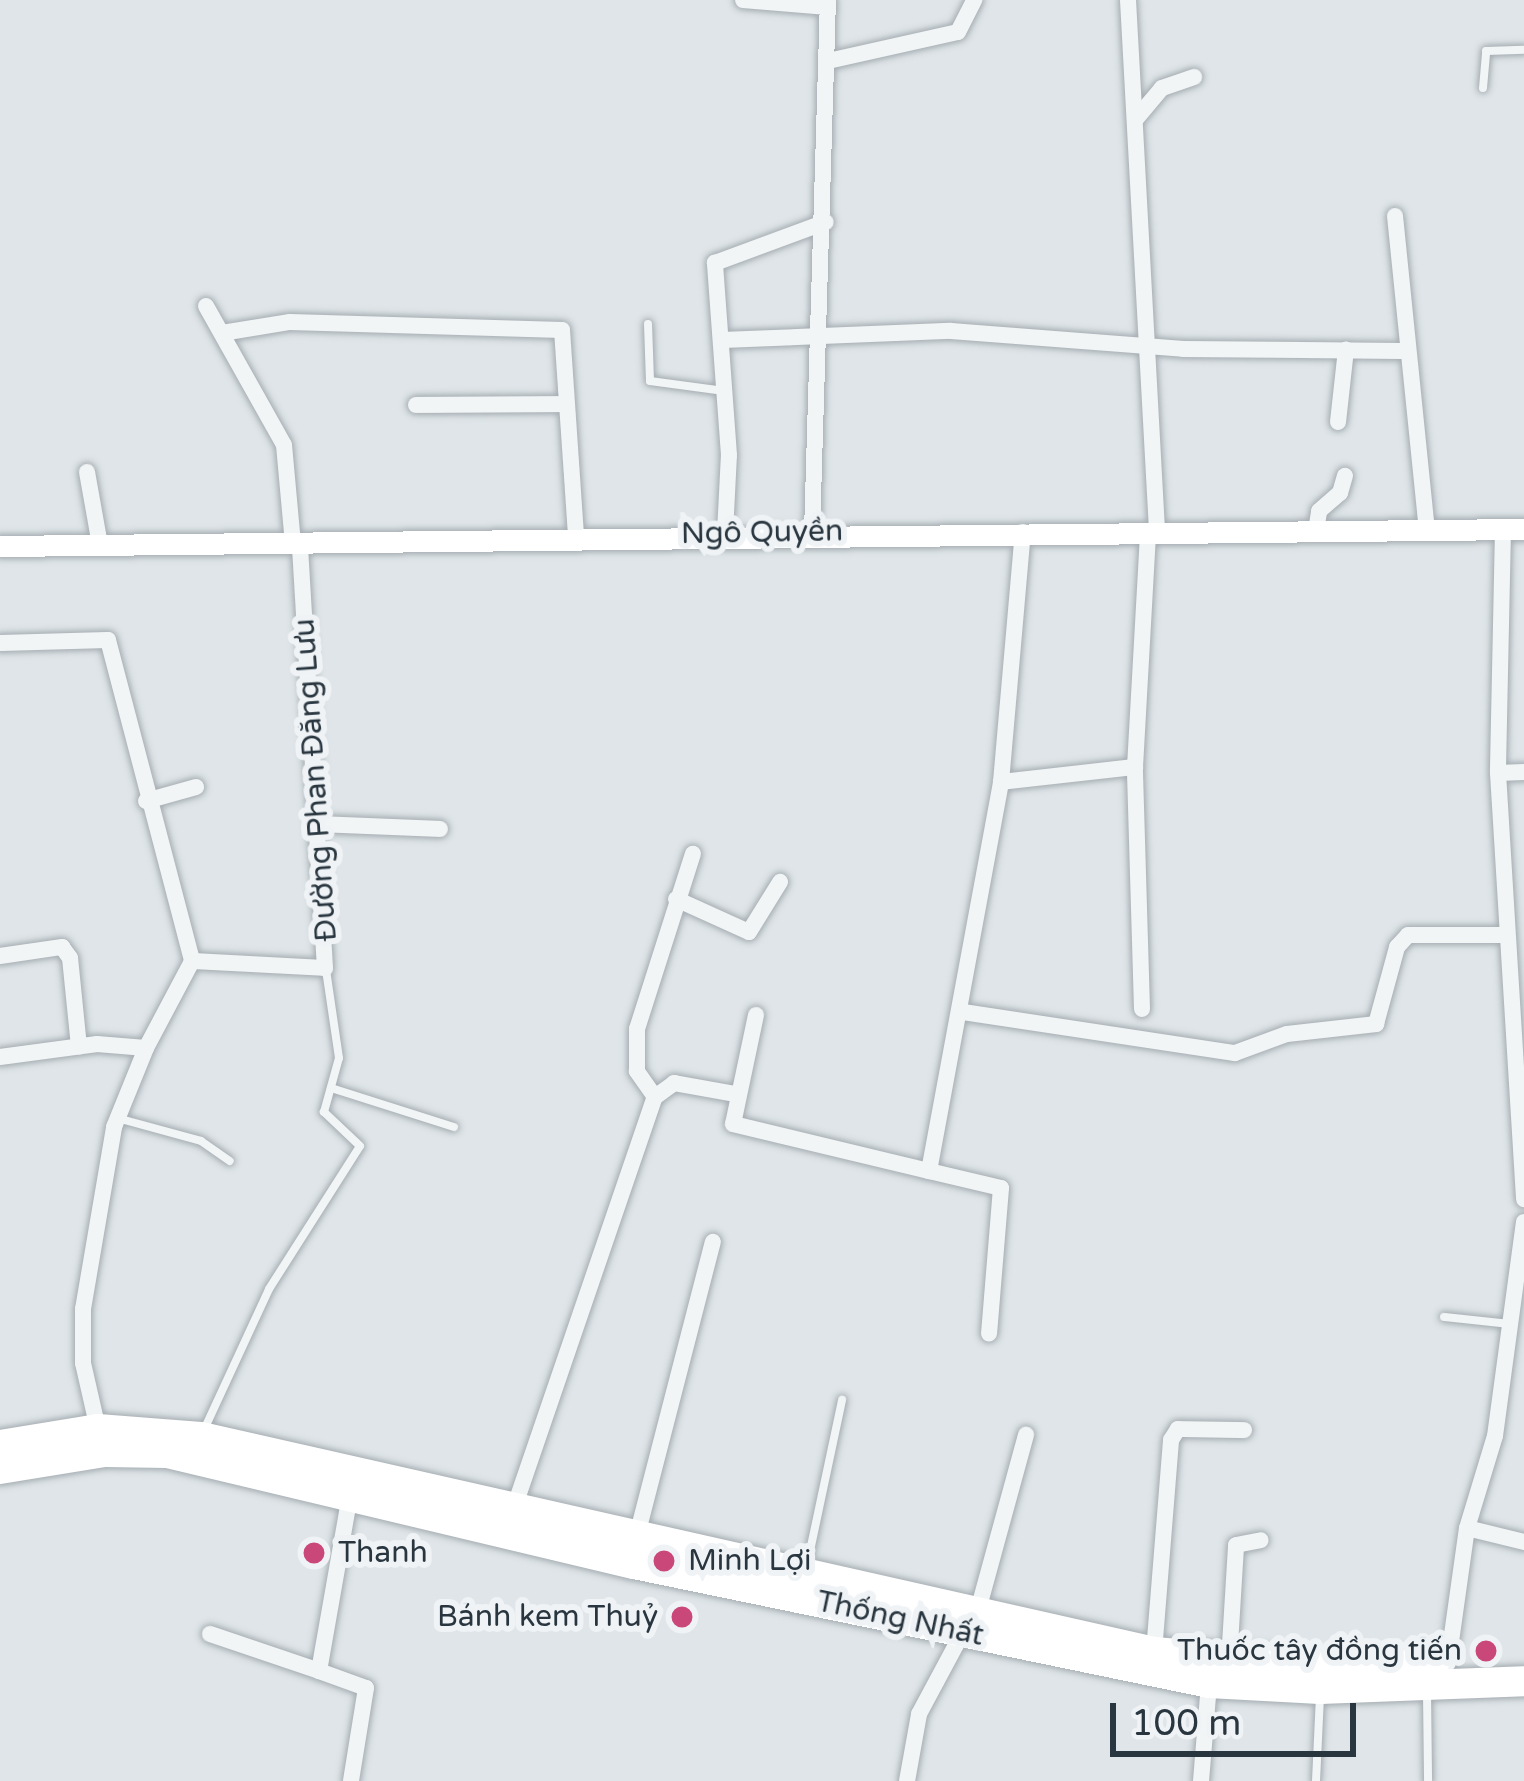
<!DOCTYPE html>
<meta charset="utf-8">
<style>
body{margin:0}
#map{position:relative;width:1524px;height:1781px;overflow:hidden;background:#dfe5e8;font-family:"Varela Round",sans-serif}
div>[style]{position:absolute}
[style*='--x']{left:calc(var(--x)*1px);top:calc(var(--y)*1px);width:calc(var(--w)*1px);rotate:calc(var(--a)*1deg)}
.roads{filter:drop-shadow(0 0 3px #a5adb2) drop-shadow(0 0 3px #a5adb2)}
.lane>*{height:8px;margin:-4px;padding:0 4px;transform-origin:4px;border-radius:4px;background:#f2f5f6}
.street>*{height:16px;margin:-8px;padding:0 8px;transform-origin:8px;border-radius:8px;background:#f2f5f6}
.secondary>*{height:21px;margin:-10.5px;padding:0 10.5px;transform-origin:10.5px;border-radius:10.5px;background:#fff}
.highway>*{height:30px;margin:-15px;padding:0 15px;transform-origin:15px;border-radius:15px;background:#fff}
.dots>*{width:33px;height:33px;translate:-50% -50%;box-sizing:border-box;border:6px solid #eff3f6;border-radius:50%}
span{translate:-50% -50%;white-space:nowrap;text-align:center;line-height:1.15;-webkit-text-stroke:12px #eff3f6;paint-order:stroke}
.street-label{font-size:30px;color:#29363f}
.poi-label{font-size:30px;color:#29363f}
.left{translate:0 -50%;text-align:left}
.right{translate:-100% -50%;text-align:right}
.scale{position:absolute;left:1110px;top:1703px;width:246px;height:54px;box-sizing:border-box;border:6px solid #29363f;border-top:0;padding-left:15px;font-size:36px;line-height:42px;white-space:nowrap;color:#29363f;-webkit-text-stroke:9px #eff3f6;paint-order:stroke}
</style>
<div id="map">
<div class="roads">
<div class="lane">
<div style="--x:1483;--y:88;--w:37;--a:-85"></div>
<div style="--x:1486;--y:51;--w:38;--a:-2"></div>
<div style="--x:648;--y:324;--w:57;--a:88"></div>
<div style="--x:650;--y:381;--w:75;--a:7.7"></div>
<div style="--x:331;--y:1088;--w:129;--a:17.6"></div>
<div style="--x:117;--y:1118;--w:87;--a:15.3"></div>
<div style="--x:201;--y:1141;--w:35;--a:35"></div>
<div style="--x:1444;--y:1317;--w:67;--a:6"></div>
<div style="--x:203;--y:1432;--w:157;--a:-65.2"></div>
<div style="--x:269;--y:1289;--w:169;--a:-57.5"></div>
<div style="--x:360;--y:1146;--w:50;--a:-136.6"></div>
<div style="--x:324;--y:1112;--w:56;--a:-74.5"></div>
<div style="--x:339;--y:1058;--w:89;--a:-98.4"></div>
<div style="--x:807;--y:1565;--w:169;--a:-78"></div>
<div style="--x:1427;--y:1693;--w:88;--a:89.3"></div>
<div style="--x:1316;--y:1781;--w:84;--a:-87.3"></div>
</div>
<div class="street">
<div style="--x:743;--y:0;--w:85;--a:4.7"></div>
<div style="--x:1128;--y:0;--w:532;--a:86.87"></div>
<div style="--x:828;--y:61;--w:133;--a:-12.6"></div>
<div style="--x:958;--y:32;--w:36;--a:-63"></div>
<div style="--x:1135;--y:120;--w:42;--a:-49.8"></div>
<div style="--x:1162;--y:88;--w:34;--a:-19"></div>
<div style="--x:1395;--y:216;--w:316;--a:84.2"></div>
<div style="--x:206;--y:306;--w:159;--a:60.7"></div>
<div style="--x:284;--y:445;--w:98;--a:84.8"></div>
<div style="--x:222;--y:333;--w:69;--a:-9.2"></div>
<div style="--x:290;--y:322;--w:272;--a:1.7"></div>
<div style="--x:562;--y:330;--w:206;--a:86.1"></div>
<div style="--x:722;--y:340;--w:229;--a:-2.3"></div>
<div style="--x:951;--y:331;--w:233;--a:4.4"></div>
<div style="--x:1183;--y:349;--w:220;--a:0.5"></div>
<div style="--x:416;--y:405;--w:150;--a:-0.4"></div>
<div style="--x:1338;--y:422;--w:73;--a:-83.7"></div>
<div style="--x:87;--y:472;--w:74;--a:79.9"></div>
<div style="--x:1503;--y:529;--w:244;--a:91.2"></div>
<div style="--x:1498;--y:773;--w:427;--a:86.5"></div>
<div style="--x:1316;--y:531;--w:20;--a:-81"></div>
<div style="--x:1319;--y:511;--w:28;--a:-41"></div>
<div style="--x:1340;--y:493;--w:18;--a:-74"></div>
<div style="--x:812;--y:532;--w:532;--a:-88.28"></div>
<div style="--x:725;--y:533;--w:78;--a:-87.1"></div>
<div style="--x:729;--y:455;--w:193;--a:-94.2"></div>
<div style="--x:715;--y:263;--w:118;--a:-20.3"></div>
<div style="--x:0;--y:643;--w:108;--a:-1.6"></div>
<div style="--x:108;--y:640;--w:332;--a:75.3"></div>
<div style="--x:1498;--y:773;--w:26;--a:-2"></div>
<div style="--x:1001;--y:782;--w:135;--a:-6.4"></div>
<div style="--x:146;--y:801;--w:52;--a:-15.6"></div>
<div style="--x:320;--y:824;--w:120;--a:2.4"></div>
<div style="--x:676;--y:899;--w:80;--a:24.3"></div>
<div style="--x:749;--y:932;--w:59;--a:-58.2"></div>
<div style="--x:0;--y:956;--w:63;--a:-8.3"></div>
<div style="--x:62;--y:947;--w:14;--a:54"></div>
<div style="--x:70;--y:958;--w:89;--a:84.2"></div>
<div style="--x:1142;--y:1009;--w:242;--a:-91.7"></div>
<div style="--x:1135;--y:767;--w:236;--a:-86.8"></div>
<div style="--x:963;--y:1012;--w:275;--a:8.6"></div>
<div style="--x:1235;--y:1053;--w:55;--a:-20.1"></div>
<div style="--x:1287;--y:1034;--w:90;--a:-6.4"></div>
<div style="--x:1376;--y:1024;--w:80;--a:-74.7"></div>
<div style="--x:1397;--y:947;--w:16;--a:-47"></div>
<div style="--x:1408;--y:935;--w:99;--a:0"></div>
<div style="--x:756;--y:1015;--w:111;--a:101.9"></div>
<div style="--x:733;--y:1124;--w:202;--a:13.5"></div>
<div style="--x:929;--y:1171;--w:396;--a:-79.5"></div>
<div style="--x:1001;--y:782;--w:251;--a:-85"></div>
<div style="--x:0;--y:1057;--w:98;--a:-7.6"></div>
<div style="--x:97;--y:1044;--w:49;--a:4.7"></div>
<div style="--x:655;--y:1097;--w:32;--a:-125"></div>
<div style="--x:637;--y:1071;--w:42;--a:-90"></div>
<div style="--x:637;--y:1029;--w:184;--a:-72.3"></div>
<div style="--x:929;--y:1171;--w:74;--a:13.3"></div>
<div style="--x:1001;--y:1188;--w:146;--a:94.7"></div>
<div style="--x:98;--y:1429;--w:68;--a:-102.8"></div>
<div style="--x:83;--y:1363;--w:54;--a:-90"></div>
<div style="--x:83;--y:1309;--w:185;--a:-80.3"></div>
<div style="--x:114;--y:1127;--w:85;--a:-67.9"></div>
<div style="--x:146;--y:1048;--w:98;--a:-62.1"></div>
<div style="--x:192;--y:961;--w:133;--a:3"></div>
<div style="--x:325;--y:968;--w:426;--a:-93.4"></div>
<div style="--x:514;--y:1508;--w:435;--a:-71.1"></div>
<div style="--x:655;--y:1097;--w:24;--a:-36"></div>
<div style="--x:674;--y:1083;--w:62;--a:10.2"></div>
<div style="--x:1467;--y:1528;--w:59;--a:13.8"></div>
<div style="--x:636;--y:1539;--w:307;--a:-75.5"></div>
<div style="--x:977;--y:1614;--w:186;--a:-74.7"></div>
<div style="--x:210;--y:1634;--w:115;--a:18.7"></div>
<div style="--x:319;--y:1671;--w:178;--a:-80"></div>
<div style="--x:1154;--y:1652;--w:213;--a:-85.4"></div>
<div style="--x:1171;--y:1440;--w:13;--a:-58"></div>
<div style="--x:1178;--y:1429;--w:66;--a:0.9"></div>
<div style="--x:1229;--y:1661;--w:116;--a:-86.5"></div>
<div style="--x:1236;--y:1545;--w:25;--a:-11"></div>
<div style="--x:1448;--y:1663;--w:136;--a:-82"></div>
<div style="--x:1467;--y:1528;--w:96;--a:-73.1"></div>
<div style="--x:1495;--y:1436;--w:216;--a:-82.3"></div>
<div style="--x:319;--y:1671;--w:50;--a:19.9"></div>
<div style="--x:366;--y:1688;--w:94;--a:99.2"></div>
<div style="--x:907;--y:1781;--w:68;--a:-79.8"></div>
<div style="--x:919;--y:1714;--w:93;--a:-61.8"></div>
<div style="--x:1201;--y:1781;--w:98;--a:-85.3"></div>
</div>
<div class="secondary">
<div style="--x:0;--y:546;--w:1524;--a:-0.64"></div>
</div>
<div class="highway">
<div style="--x:0;--y:1445;--w:99;--a:-9.3"></div>
<div style="--x:98;--y:1429;--w:103;--a:4.4"></div>
<div style="--x:201;--y:1437;--w:977;--a:12.71"></div>
<div style="--x:1154;--y:1652;--w:183;--a:4.7"></div>
<div style="--x:1336;--y:1667;--w:98;--a:-2.3"></div>
<div style="--x:0;--y:1469;--w:106;--a:-9.2"></div>
<div style="--x:105;--y:1452;--w:62;--a:0.9"></div>
<div style="--x:167;--y:1453;--w:480;--a:13.4"></div>
<div style="--x:634;--y:1564;--w:587;--a:11.69"></div>
<div style="--x:1209;--y:1683;--w:111;--a:3.1"></div>
<div style="--x:1320;--y:1689;--w:204;--a:-2.2"></div>
</div>
</div>
<div class="dots">
<div style="left:314px;top:1553px;background:#c94879"></div>
<div style="left:664px;top:1561px;background:#c94879"></div>
<div style="left:682px;top:1617px;background:#c94879"></div>
<div style="left:1486px;top:1651px;background:#c94879"></div>
</div>
<div class="street-label">
<span style="left:762px;top:533px;rotate:-1deg">Ngô Quyền</span>
<span style="left:316px;top:780px;rotate:-94deg">Đường Phan Đăng Lưu</span>
<span style="left:900px;top:1619px;rotate:12deg">Thống Nhất</span>
</div>
<div class="poi-label">
<span class="left" style="left:338px;top:1553px">Thanh</span>
<span class="left" style="left:688px;top:1561px">Minh Lợi</span>
<span class="right" style="left:658px;top:1617px">Bánh kem Thuỷ</span>
<span class="right" style="left:1462px;top:1651px">Thuốc tây đồng tiến</span>
</div>
<div class="scale">100 m</div>
</div>
